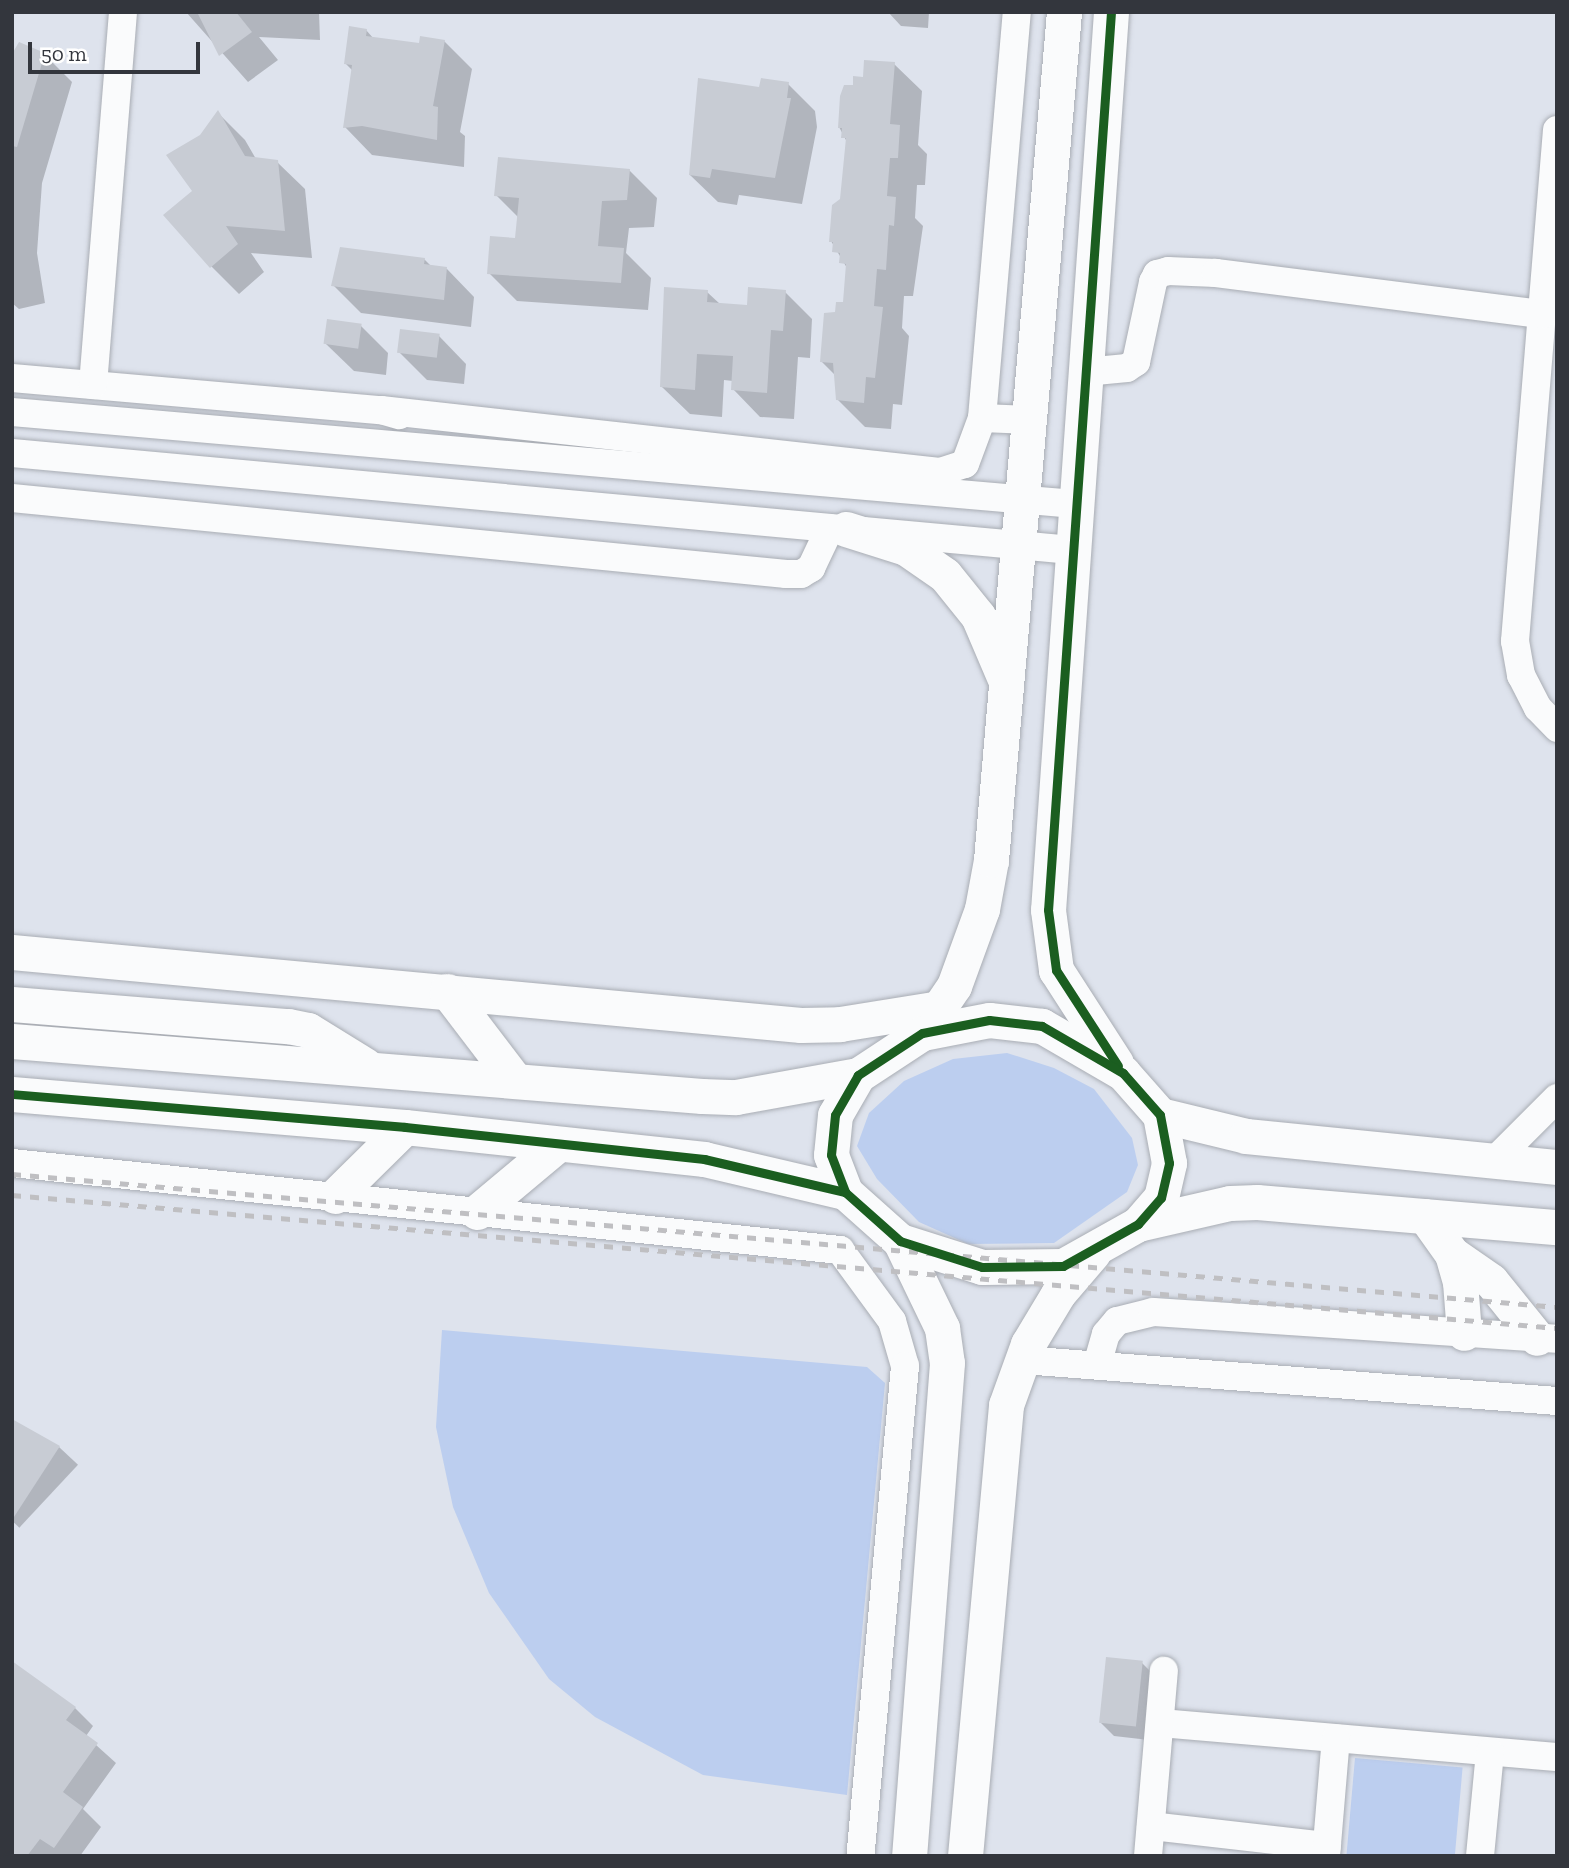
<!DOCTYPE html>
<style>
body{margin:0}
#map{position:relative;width:1569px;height:1868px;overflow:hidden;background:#dee3ed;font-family:"Zilla Slab",serif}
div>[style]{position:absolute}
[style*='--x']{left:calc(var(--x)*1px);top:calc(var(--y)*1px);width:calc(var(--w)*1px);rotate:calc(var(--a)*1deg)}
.green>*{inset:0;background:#bcceef;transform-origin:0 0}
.shadow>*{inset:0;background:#0003;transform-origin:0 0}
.building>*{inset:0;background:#c8ccd4;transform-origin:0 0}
.roads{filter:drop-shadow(0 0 2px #a9adb4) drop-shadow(0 0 2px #a9adb4)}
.minor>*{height:28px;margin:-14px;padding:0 14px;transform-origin:14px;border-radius:14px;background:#fafbfc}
.tertiary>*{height:35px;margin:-17.5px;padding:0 17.5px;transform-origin:17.5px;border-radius:17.5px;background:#fafbfc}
.rail>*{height:5px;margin-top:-2.5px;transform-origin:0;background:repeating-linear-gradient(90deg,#bfbfc2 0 9px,transparent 0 18px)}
.cycleway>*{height:9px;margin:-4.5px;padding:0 4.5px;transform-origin:4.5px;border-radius:4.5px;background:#1b5e20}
span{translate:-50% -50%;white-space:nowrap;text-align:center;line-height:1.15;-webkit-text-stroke:5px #fff;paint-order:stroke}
.frame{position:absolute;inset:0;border:14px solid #33363d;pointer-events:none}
.scale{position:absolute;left:28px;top:42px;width:172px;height:32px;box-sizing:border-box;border:4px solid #33363d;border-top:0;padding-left:9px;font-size:21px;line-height:24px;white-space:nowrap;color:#33363d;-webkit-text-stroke:5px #fff;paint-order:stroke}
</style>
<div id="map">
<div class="green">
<div style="clip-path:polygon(1007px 1053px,1054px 1068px,1094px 1089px,1132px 1138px,1138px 1165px,1127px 1192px,1054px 1243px,968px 1244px,919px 1222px,877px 1179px,857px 1146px,869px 1113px,904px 1081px,953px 1059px)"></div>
<div style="clip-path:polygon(442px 1330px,867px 1367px,885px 1383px,847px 1795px,703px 1775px,595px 1717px,549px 1679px,489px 1593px,453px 1507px,436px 1427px)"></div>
<div style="left:1355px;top:1758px;width:108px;height:98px;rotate:5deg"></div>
</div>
<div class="shadow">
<div style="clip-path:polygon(186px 12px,319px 12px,320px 40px,259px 37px,278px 60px,248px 82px)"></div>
<div style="clip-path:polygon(888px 12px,929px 12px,928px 28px,901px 26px)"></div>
<div style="clip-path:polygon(366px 30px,374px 39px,420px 45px,444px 41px,472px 69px,460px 132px,465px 136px,464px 167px,372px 155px,345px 127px,353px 71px,346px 64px)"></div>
<div style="clip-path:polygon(44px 54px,72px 82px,42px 183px,37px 253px,45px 303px,19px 309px,12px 303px,12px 58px)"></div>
<div style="clip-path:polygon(894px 64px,922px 91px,918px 145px,927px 154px,925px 185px,917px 185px,915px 218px,923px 226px,913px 296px,904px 296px,902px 328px,909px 336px,902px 405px,893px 404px,891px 429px,865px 427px,837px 399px,836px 376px,822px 362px,837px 313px,844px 304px,847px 268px,831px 241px,842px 200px,847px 142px,839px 127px,854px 87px)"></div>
<div style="clip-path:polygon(788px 84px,815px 111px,817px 127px,802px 204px,739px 195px,737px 205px,718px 202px,690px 175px,760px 89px)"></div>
<div style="clip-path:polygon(218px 113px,245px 140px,256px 159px,277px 162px,305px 189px,312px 258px,251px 253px,264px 272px,239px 294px,211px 266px,195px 192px,201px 137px)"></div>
<div style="clip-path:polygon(629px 170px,657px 198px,654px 227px,629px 228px,626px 253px,651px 278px,648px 310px,517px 301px,489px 273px,517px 240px,519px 218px,496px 195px)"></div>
<div style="clip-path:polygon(424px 259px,432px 267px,447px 269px,474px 297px,471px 327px,361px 313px,333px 285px)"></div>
<div style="clip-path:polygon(707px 292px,720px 304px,749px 307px,785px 292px,812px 319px,810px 358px,798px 357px,794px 419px,760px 417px,733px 389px,733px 381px,724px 380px,722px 417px,690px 414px,662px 387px)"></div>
<div style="clip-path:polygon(361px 326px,388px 353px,386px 375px,354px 371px,326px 344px)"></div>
<div style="clip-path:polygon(439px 336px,466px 364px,464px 384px,427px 380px,399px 352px)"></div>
<div style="left:59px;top:1447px;width:26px;height:86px;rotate:43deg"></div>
<div style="clip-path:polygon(12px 1663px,75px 1708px,93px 1726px,86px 1736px,116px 1763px,83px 1809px,101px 1827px,80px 1856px,12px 1856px)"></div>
<div style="clip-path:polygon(1142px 1663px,1156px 1677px,1149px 1740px,1114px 1736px,1100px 1722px)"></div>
</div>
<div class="building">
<div style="clip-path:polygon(197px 12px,236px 12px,252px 32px,219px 56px)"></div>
<div style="clip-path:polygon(349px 26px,367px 29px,366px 36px,419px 43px,420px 36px,445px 40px,433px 106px,438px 107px,437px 140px,362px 126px,343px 128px,352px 65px,344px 64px)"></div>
<div style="clip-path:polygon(19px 42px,45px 53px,17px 147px,12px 146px,12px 54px)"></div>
<div style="clip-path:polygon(864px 60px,895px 62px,890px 124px,900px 125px,898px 158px,890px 158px,887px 196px,896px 197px,894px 226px,889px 225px,886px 270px,877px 269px,874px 306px,883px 307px,875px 378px,866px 377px,864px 403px,836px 400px,833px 363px,820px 362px,824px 313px,835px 312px,836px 302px,843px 302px,846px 264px,839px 263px,840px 253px,832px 252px,833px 242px,829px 242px,832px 205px,840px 199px,846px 138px,841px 138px,842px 128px,838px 128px,840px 96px,844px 85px,853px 85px,853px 76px,863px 77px)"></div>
<div style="clip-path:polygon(698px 78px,759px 87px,761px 78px,789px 82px,787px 98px,791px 98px,775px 178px,712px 169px,710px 178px,689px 175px)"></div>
<div style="clip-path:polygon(218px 110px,245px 156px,278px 160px,285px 231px,226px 226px,238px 244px,210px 268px,163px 215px,192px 191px,166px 155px,200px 135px)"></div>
<div style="clip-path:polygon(498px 157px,630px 169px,627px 200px,602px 201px,598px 246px,624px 248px,621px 283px,487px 274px,490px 236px,515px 238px,519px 198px,494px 196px)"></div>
<div style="clip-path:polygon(340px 247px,425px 258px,424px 264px,447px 267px,444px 300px,331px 286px)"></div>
<div style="clip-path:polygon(664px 287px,708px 290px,707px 302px,747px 305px,748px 287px,786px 290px,783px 331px,771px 330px,767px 393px,731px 390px,733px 356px,697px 354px,695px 390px,660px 387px)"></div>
<div style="left:327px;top:319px;width:35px;height:25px;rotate:8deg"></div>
<div style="left:400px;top:329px;width:40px;height:24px;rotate:7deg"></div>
<div style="clip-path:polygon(12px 1419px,60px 1446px,12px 1520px)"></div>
<div style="left:1106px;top:1657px;width:37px;height:66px;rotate:6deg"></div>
<div style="clip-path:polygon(12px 1661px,76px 1707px,66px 1720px,98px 1743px,63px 1792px,83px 1807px,54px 1848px,40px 1839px,27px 1856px,12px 1856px)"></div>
</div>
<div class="roads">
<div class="minor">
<div style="--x:1557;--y:130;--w:513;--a:94.7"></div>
<div style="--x:1515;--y:641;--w:35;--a:80"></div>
<div style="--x:1521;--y:675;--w:37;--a:63"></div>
<div style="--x:1538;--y:708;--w:28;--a:46"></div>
<div style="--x:1085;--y:372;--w:42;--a:-5.4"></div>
<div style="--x:1127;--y:368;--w:11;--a:-34"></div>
<div style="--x:1136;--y:362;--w:82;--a:-78"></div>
<div style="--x:1153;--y:282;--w:9;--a:-63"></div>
<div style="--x:1157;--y:274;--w:11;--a:-15"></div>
<div style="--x:1168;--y:271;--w:48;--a:2.4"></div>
<div style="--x:1216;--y:273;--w:329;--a:7.2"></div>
<div style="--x:12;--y:378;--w:370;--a:5"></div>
<div style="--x:381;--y:410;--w:19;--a:16"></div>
<div style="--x:93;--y:385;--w:374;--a:-85.4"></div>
<div style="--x:381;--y:410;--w:562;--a:6.33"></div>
<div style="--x:940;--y:472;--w:26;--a:-18"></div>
<div style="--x:965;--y:464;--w:49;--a:-69.7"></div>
<div style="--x:982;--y:418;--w:408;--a:-85.1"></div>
<div style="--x:12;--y:412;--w:1067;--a:4.95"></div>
<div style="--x:982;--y:418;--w:46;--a:2.5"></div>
<div style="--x:12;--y:453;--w:1064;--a:5.23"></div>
<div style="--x:12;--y:498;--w:778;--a:5.61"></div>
<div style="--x:786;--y:574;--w:15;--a:0"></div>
<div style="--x:801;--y:574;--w:12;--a:-31"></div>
<div style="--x:811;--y:568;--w:44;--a:-64.6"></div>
<div style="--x:1494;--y:1161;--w:89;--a:-45"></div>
<div style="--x:12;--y:1163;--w:833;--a:6"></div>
<div style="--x:840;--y:1250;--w:88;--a:53.8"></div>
<div style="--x:892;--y:1321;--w:47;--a:73.9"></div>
<div style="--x:905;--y:1366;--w:492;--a:95.2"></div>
<div style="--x:1023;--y:1360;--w:536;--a:4.39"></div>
<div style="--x:1097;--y:1365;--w:32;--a:-74"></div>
<div style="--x:1106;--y:1334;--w:17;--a:-50"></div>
<div style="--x:1117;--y:1321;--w:37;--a:-14"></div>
<div style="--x:1153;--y:1312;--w:405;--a:3.8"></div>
<div style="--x:1160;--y:1723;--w:398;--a:4.9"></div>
<div style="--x:1151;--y:1826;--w:177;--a:6.5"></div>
<div style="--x:1148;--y:1856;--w:186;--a:-85.1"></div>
<div style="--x:1326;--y:1856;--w:118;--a:-85.2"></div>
<div style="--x:1480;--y:1856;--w:104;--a:-84.5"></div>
</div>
<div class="tertiary">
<div style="--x:1111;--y:12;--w:900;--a:94.01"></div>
<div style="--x:1048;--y:910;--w:61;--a:82.4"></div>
<div style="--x:1056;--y:970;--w:111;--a:57.2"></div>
<div style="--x:846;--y:529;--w:63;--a:17.6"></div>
<div style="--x:906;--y:548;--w:47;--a:34.7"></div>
<div style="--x:945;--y:575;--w:53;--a:51.2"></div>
<div style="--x:978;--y:616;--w:66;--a:66.9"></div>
<div style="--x:12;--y:952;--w:792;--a:5.29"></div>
<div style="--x:801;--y:1025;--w:39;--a:-1"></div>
<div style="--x:840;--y:1024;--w:101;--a:-9.1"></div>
<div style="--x:447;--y:991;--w:111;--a:52.7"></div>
<div style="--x:12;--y:1004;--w:277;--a:4.6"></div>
<div style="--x:288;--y:1026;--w:20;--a:11"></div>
<div style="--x:308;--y:1030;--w:67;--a:31.6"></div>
<div style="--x:922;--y:1033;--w:57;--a:-55.8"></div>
<div style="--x:954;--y:986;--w:82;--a:-70"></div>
<div style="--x:982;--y:909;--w:50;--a:-79.6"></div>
<div style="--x:991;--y:860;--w:851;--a:-85.08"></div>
<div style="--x:12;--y:1041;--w:692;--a:4.56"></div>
<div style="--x:702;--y:1096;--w:34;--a:2"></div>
<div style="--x:736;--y:1097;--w:124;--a:-10.2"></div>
<div style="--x:12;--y:1094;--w:394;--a:4.8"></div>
<div style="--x:405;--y:1127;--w:301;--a:6.1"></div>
<div style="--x:704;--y:1159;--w:145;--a:13.2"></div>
<div style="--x:845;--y:1192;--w:74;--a:41.7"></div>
<div style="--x:900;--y:1241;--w:86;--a:17.6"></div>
<div style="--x:982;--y:1267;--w:81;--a:-0.7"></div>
<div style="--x:1063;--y:1266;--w:86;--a:-29.2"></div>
<div style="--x:1138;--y:1224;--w:35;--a:-49"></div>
<div style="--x:1161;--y:1198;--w:36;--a:-77"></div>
<div style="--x:1169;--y:1163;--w:49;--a:-100.6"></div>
<div style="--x:1160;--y:1115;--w:56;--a:-131.4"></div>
<div style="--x:1123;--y:1073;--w:94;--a:-149.9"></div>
<div style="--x:1042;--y:1026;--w:53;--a:-173.5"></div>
<div style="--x:989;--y:1020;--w:68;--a:169"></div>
<div style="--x:922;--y:1033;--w:77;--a:146.7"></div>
<div style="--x:858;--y:1075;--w:46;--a:119.9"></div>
<div style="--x:835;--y:1115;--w:40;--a:95.7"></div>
<div style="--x:831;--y:1155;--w:40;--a:69"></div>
<div style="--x:1160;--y:1115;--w:89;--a:13.7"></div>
<div style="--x:1246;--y:1136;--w:313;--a:5.7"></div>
<div style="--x:335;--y:1196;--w:98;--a:-44.6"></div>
<div style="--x:477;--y:1212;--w:104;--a:-39.9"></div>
<div style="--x:1425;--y:1216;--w:47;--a:54.6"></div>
<div style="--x:1452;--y:1254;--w:29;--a:74"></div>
<div style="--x:1460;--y:1282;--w:51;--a:85.5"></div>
<div style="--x:1138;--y:1224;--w:94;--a:-12.9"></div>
<div style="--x:1230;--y:1203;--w:27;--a:-2"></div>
<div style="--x:1257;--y:1202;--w:301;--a:4.8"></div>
<div style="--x:900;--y:1241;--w:97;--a:64.2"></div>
<div style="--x:942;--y:1328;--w:35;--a:82"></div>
<div style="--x:947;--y:1363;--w:494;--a:94.4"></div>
<div style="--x:1452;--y:1254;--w:47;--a:34.7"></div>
<div style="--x:1491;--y:1281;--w:73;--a:51.1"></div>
<div style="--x:965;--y:1856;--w:453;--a:-84.8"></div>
<div style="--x:1006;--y:1405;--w:65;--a:-70.2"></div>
<div style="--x:1028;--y:1344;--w:58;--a:-59"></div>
<div style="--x:1058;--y:1294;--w:54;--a:-49.5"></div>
</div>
</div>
<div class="rail">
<div style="--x:12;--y:1174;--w:1551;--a:4.92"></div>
<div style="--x:12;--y:1195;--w:1551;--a:4.92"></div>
</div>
<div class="cycleway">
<div style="--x:1111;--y:12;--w:900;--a:94.01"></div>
<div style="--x:1048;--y:910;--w:61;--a:82.4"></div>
<div style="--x:1056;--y:970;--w:114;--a:57.1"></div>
<div style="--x:12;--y:1094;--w:394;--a:4.8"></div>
<div style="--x:405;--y:1127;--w:301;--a:6.1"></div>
<div style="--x:704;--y:1159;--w:145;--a:13.2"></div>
<div style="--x:845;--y:1192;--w:74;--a:41.7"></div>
<div style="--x:900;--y:1241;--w:86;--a:17.6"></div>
<div style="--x:982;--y:1267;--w:81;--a:-0.7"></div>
<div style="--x:1063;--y:1266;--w:86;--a:-29.2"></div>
<div style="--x:1138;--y:1224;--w:35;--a:-49"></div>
<div style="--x:1161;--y:1198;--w:36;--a:-77"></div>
<div style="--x:1169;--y:1163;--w:49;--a:-100.6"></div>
<div style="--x:1160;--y:1115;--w:56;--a:-131.4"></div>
<div style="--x:1123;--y:1073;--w:94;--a:-149.9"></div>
<div style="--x:1042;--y:1026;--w:53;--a:-173.5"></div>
<div style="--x:989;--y:1020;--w:68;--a:169"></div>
<div style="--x:922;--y:1033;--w:77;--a:146.7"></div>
<div style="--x:858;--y:1075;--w:46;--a:119.9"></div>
<div style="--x:835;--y:1115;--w:40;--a:95.7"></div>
<div style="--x:831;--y:1155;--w:40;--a:69"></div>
</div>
<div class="frame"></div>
<div class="scale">50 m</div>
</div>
